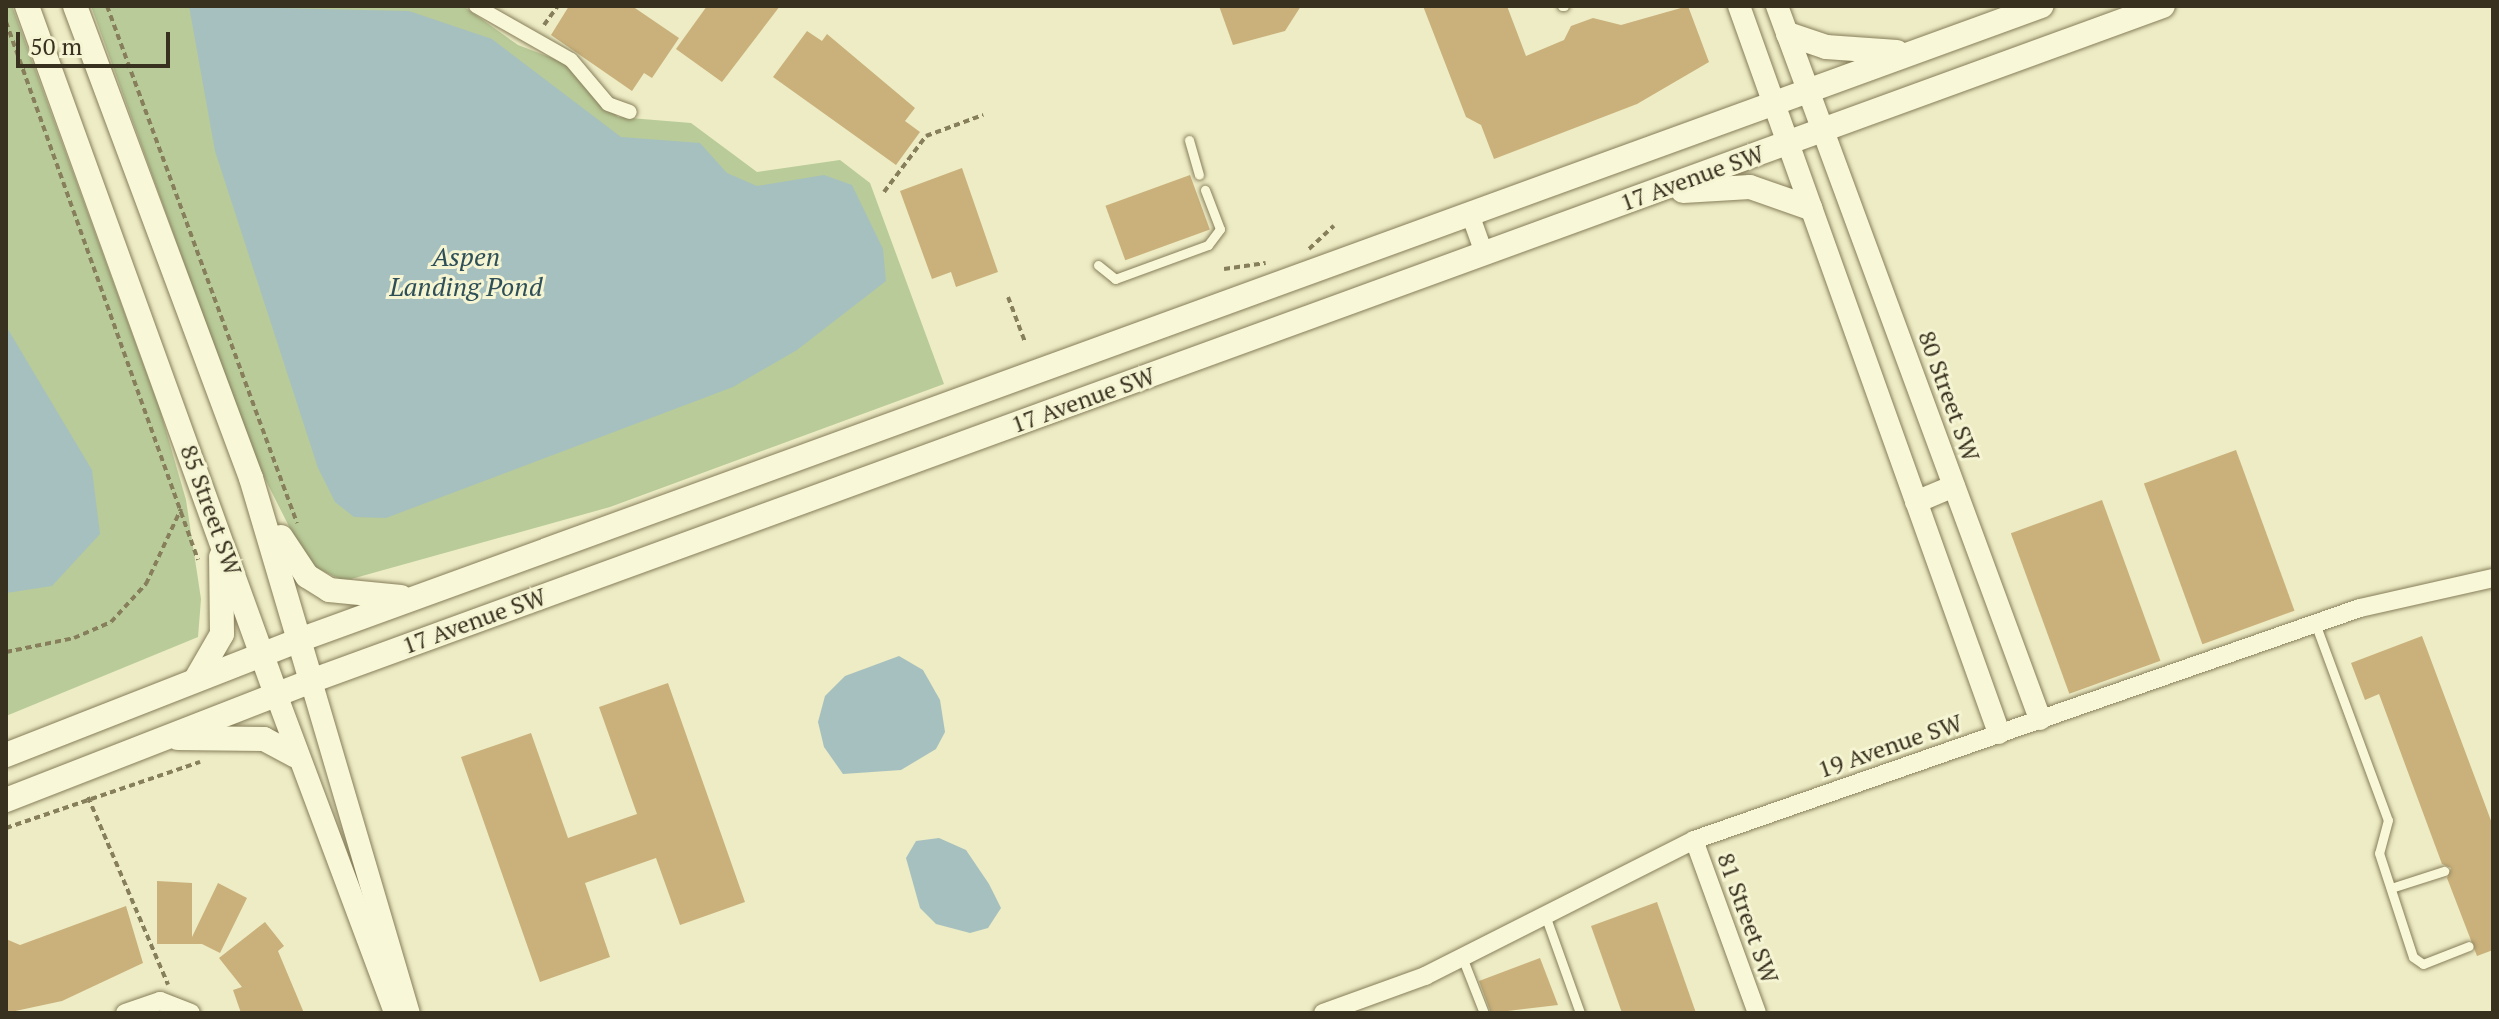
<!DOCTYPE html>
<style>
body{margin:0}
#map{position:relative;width:2499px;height:1019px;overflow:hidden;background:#edecc4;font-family:"PT Serif",serif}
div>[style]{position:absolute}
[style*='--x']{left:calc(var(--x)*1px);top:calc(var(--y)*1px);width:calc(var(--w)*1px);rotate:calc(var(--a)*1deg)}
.green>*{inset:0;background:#b8cb98}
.water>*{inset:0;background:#a6c0bf}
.building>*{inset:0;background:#cab17b;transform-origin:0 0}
.path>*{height:4px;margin-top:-2px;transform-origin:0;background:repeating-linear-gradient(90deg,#877e5b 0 6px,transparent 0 10px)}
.roads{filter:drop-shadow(0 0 2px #877e5b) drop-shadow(0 0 2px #877e5b)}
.service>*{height:9px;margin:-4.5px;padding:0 4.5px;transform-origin:4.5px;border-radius:4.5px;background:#f8f7d7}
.pedestrian>*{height:14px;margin:-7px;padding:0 7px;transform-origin:7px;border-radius:7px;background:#f8f7d7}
.minor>*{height:18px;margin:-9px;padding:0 9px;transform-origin:9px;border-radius:9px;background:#f8f7d7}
.tertiary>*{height:22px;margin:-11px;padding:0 11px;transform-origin:11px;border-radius:11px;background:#f8f7d7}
.secondary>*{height:24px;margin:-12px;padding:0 12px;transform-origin:12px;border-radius:12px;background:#f8f7d7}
span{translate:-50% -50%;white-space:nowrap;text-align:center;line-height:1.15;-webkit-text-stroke:6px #f5f4d3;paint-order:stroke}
.street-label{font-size:24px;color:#38311f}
.water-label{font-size:26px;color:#2e4f57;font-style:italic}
.frame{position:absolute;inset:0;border:8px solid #38311f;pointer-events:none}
.scale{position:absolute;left:16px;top:32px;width:154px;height:36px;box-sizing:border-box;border:4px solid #38311f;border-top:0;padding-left:10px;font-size:24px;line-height:28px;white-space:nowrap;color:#38311f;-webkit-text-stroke:6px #f5f4d3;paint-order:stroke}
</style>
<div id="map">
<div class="green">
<div style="clip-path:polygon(6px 6px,12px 6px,160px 410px,186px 500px,201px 599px,198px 637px,6px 716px)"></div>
<div style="clip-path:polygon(91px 6px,463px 6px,518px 45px,565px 63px,618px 117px,691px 123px,757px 172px,840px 160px,870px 183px,944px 384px,610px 507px,344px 581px,308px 564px,255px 459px)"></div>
</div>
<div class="water">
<div style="clip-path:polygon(189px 6px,409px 11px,492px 39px,621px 137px,700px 143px,727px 173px,757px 186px,824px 175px,852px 185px,883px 249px,886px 281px,797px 350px,733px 387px,386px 518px,354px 517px,335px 502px,318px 468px,215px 151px)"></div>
<div style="clip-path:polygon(6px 326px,92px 470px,100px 534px,52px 586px,6px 593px)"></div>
<div style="clip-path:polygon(899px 656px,923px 670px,940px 700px,945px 732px,936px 749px,901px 770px,843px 774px,824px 747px,818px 722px,825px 696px,845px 676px)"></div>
<div style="clip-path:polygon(939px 838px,966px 850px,989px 884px,1001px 908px,988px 928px,970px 933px,936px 924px,920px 908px,906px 858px,916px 841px)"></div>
</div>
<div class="building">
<div style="clip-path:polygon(569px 6px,632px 6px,679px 38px,652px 78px,644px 73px,632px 91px,551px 35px)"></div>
<div style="clip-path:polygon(707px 6px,780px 6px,722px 82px,676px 49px)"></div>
<div style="clip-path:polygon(1219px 6px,1301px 6px,1285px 31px,1233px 45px)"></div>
<div style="clip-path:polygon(1423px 6px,1507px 6px,1526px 56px,1564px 40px,1571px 26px,1593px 18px,1621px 25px,1688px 6px,1709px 62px,1637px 104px,1494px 159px,1481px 125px,1466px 117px)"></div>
<div style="clip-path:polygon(807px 31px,822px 41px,827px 34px,915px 108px,905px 121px,920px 132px,896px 165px,773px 77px)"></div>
<div style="clip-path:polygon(962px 168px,998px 272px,956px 287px,951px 272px,932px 279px,900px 191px)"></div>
<div style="left:1190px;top:175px;width:58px;height:90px;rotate:70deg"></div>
<div style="left:2236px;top:450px;width:171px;height:98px;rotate:70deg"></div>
<div style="left:2102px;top:500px;width:171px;height:97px;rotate:70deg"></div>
<div style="clip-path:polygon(2422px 636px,2493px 826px,2493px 950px,2477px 956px,2447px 878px,2451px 868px,2442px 864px,2379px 694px,2365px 700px,2351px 663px)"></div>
<div style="clip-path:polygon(668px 683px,745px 902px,680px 925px,656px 858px,585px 883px,610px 957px,540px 982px,461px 757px,531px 733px,568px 838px,637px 814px,599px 707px)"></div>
<div style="clip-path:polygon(157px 881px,192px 883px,192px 937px,218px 883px,247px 898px,220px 953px,202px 944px,157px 944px)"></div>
<div style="clip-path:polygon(1657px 902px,1696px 1013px,1622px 1013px,1591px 926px)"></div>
<div style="clip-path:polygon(126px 906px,143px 963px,62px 1001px,6px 1013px,6px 939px,20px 945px)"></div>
<div style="clip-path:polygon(265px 922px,284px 946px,278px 951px,304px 1013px,241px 1013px,233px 990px,242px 987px,219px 958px)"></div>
<div style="clip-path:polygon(1540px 958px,1558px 1005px,1491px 1013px,1479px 981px)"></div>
</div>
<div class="path">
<div style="--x:107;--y:6;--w:551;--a:69.82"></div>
<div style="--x:6;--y:22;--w:571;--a:70.36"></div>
<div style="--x:544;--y:25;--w:24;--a:-54"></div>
<div style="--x:884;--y:192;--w:70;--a:-53.1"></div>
<div style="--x:926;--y:136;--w:61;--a:-20.2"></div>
<div style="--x:1309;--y:249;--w:34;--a:-43"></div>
<div style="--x:1224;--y:269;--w:42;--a:-8.1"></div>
<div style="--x:1008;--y:297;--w:48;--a:69.3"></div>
<div style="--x:6;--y:652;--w:69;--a:-11.6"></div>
<div style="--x:74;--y:638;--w:40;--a:-23.4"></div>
<div style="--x:111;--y:622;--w:52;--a:-47.4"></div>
<div style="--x:146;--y:584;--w:83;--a:-65"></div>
<div style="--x:88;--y:797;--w:204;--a:66.9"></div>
<div style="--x:6;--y:828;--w:205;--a:-18.8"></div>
</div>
<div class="roads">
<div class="service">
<div style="--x:1562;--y:6;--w:2;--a:0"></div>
<div style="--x:1189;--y:140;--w:36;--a:74"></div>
<div style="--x:1098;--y:265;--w:22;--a:39"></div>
<div style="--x:1115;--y:279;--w:99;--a:-20.1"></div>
<div style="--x:1208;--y:245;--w:20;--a:-53"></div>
<div style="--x:1220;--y:229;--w:42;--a:-111"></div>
<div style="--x:2315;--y:623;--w:210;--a:69.7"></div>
<div style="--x:2388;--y:820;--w:34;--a:105"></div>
<div style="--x:2379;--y:853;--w:109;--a:71.9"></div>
<div style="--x:2413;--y:957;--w:12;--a:35"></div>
<div style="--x:2423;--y:964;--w:49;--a:-21.4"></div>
<div style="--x:2391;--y:888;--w:56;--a:-17.8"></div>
<div style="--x:1545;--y:915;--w:104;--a:70.3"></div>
<div style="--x:1462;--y:957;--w:60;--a:68.6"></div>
</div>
<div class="pedestrian">
<div style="--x:476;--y:6;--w:109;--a:29.6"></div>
<div style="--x:571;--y:60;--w:57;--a:49.9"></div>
<div style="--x:608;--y:104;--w:23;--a:20"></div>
</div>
<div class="minor">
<div style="--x:1470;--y:214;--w:41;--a:70.3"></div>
<div style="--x:1694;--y:840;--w:184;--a:70"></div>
<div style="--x:125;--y:1013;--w:37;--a:-19"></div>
<div style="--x:160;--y:1001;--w:33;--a:21"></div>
<div style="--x:1323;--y:1013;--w:109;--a:-19.9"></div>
<div style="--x:1425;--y:976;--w:301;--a:-26.8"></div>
<div style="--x:1694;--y:840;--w:705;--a:-19.21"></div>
<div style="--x:2360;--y:608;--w:136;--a:-12.7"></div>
</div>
<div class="tertiary">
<div style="--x:1739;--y:6;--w:772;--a:70.32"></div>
<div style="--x:1777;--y:6;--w:760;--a:69.75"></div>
<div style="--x:1916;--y:502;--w:41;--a:-22.8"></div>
<div style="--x:311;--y:681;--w:346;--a:73.6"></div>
<div style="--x:276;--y:694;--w:340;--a:69.5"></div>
</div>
<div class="secondary">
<div style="--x:27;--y:6;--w:732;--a:70.1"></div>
<div style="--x:75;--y:6;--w:504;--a:69.55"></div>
<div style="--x:251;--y:478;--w:212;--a:73.5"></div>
<div style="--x:1788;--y:34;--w:40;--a:18.9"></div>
<div style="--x:1826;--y:47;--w:71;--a:4"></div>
<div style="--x:1683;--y:191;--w:67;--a:-3.4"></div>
<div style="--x:1750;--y:187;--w:64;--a:19.3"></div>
<div style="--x:281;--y:537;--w:47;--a:56.3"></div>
<div style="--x:307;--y:576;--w:26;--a:32"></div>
<div style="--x:329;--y:590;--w:72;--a:5.6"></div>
<div style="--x:196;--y:679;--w:52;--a:-60"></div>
<div style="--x:222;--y:634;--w:77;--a:-90.7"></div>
<div style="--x:178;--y:738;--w:86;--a:0.7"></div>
<div style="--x:264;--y:739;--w:36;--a:28"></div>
<div style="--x:6;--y:755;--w:318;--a:-21.4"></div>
<div style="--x:302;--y:639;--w:1851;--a:-20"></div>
<div style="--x:6;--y:800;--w:327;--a:-21.3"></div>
<div style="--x:311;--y:681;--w:1971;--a:-20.03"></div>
</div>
</div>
<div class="street-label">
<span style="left:1692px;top:178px;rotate:-20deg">17 Avenue SW</span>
<span style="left:1949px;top:396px;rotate:70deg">80 Street SW</span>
<span style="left:1083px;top:400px;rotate:-20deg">17 Avenue SW</span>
<span style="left:211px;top:510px;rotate:70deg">85 Street SW</span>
<span style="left:474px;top:621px;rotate:-20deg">17 Avenue SW</span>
<span style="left:1890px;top:746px;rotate:-19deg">19 Avenue SW</span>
<span style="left:1748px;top:918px;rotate:70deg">81 Street SW</span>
</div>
<div class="water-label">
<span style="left:466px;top:272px">Aspen<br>Landing Pond</span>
</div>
<div class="frame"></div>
<div class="scale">50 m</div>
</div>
